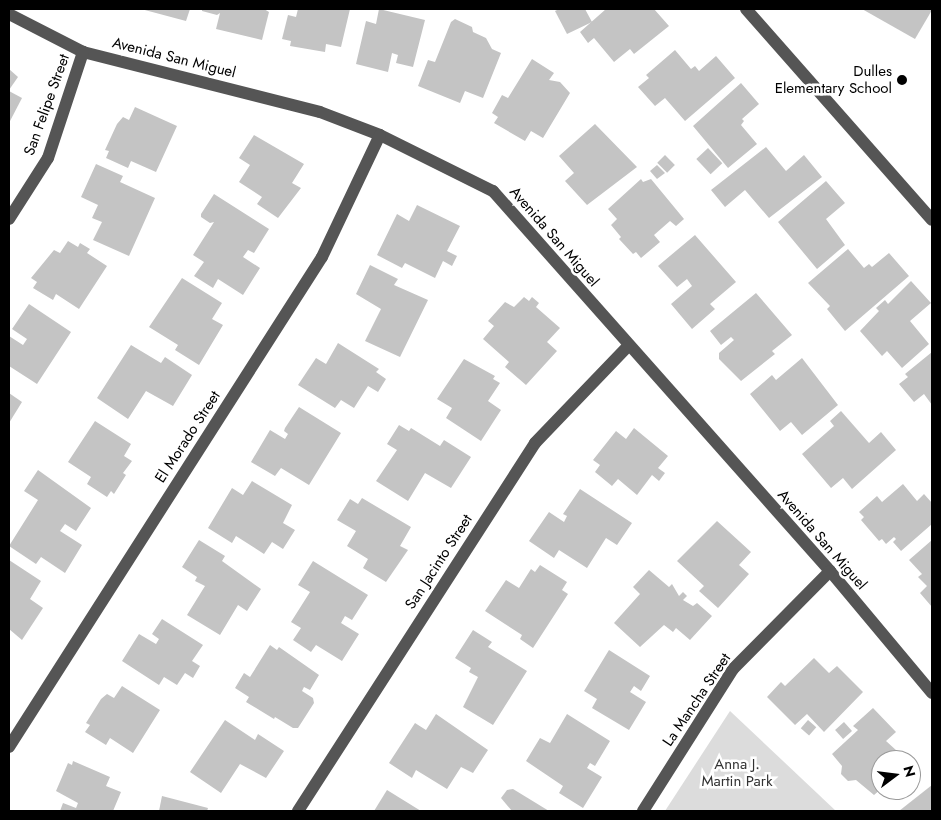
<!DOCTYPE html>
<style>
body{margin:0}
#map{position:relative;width:941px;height:820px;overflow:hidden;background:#fff;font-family:Jost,sans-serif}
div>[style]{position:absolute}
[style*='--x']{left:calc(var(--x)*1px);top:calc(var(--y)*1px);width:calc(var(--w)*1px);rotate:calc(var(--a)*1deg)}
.green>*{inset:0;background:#dcdcdc}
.building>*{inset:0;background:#c4c4c4;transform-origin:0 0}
.minor>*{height:12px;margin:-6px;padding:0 6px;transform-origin:6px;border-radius:6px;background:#555}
.dots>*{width:14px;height:14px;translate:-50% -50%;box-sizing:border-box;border:2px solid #fff;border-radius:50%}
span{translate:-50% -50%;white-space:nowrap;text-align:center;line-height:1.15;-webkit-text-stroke:5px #fff;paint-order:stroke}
.street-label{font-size:15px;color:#000}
.poi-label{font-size:15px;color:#000}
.right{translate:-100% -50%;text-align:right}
.park-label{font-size:15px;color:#333}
.frame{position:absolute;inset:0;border:10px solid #000;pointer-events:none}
.north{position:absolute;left:871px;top:750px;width:50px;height:50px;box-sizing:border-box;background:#fff;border:1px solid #999;border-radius:50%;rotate:75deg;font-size:14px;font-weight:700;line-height:20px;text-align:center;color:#000}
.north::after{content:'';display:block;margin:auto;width:18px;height:22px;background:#000;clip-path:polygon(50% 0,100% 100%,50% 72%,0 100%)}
</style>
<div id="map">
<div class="green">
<div style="clip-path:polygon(730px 711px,836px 811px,665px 811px)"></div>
</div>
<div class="building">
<div style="clip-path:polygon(141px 9px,190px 9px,186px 21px)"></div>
<div style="clip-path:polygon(202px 9px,264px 9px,269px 12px,262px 40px,216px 29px,220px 13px,217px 15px,202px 11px)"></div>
<div style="clip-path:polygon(298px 9px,350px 9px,341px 47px,326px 44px,325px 52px,290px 46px,291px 41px,282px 39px,288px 15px,296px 17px)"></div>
<div style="clip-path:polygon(379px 9px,425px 20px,413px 67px,396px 63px,398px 55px,392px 53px,388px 72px,356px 64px,366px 21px,376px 24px)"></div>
<div style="clip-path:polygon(559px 9px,585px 9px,592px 22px,567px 34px,555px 11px)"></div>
<div style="clip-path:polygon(606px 9px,654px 9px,669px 26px,634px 54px,630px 49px,614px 62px,594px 38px,588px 43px,580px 32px)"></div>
<div style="clip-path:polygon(862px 9px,932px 9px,932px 10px,915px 39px)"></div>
<div style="clip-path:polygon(455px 19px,472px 27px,473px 32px,486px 38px,492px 49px,501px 53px,483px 98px,465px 91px,460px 103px,418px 86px,428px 60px,435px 62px,451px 22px)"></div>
<div style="clip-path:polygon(675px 50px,691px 69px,695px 66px,699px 71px,716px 56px,735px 78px,685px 121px,665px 98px,655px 106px,638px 87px,649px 78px,646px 75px)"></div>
<div style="clip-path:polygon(532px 59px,554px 73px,549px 80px,560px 82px,570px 93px,543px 138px,531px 131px,525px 141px,494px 123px,498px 117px,492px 113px,502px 95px,508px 98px)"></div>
<div style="clip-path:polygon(9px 69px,18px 77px,9px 90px)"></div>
<div style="clip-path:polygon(741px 83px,759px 104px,742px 119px,744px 121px,741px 125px,757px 144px,728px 168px,693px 126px)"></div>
<div style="clip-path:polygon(9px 91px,22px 98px,9px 123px)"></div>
<div style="clip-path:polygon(135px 107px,177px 126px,156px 172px,131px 161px,128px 168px,106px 158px,109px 151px,105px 150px,117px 124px,123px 117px,129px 120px)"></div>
<div style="clip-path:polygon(595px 124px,637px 167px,587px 205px,565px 181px,574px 173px,559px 156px)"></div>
<div style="clip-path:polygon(254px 135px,304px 164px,292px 183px,301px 188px,278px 218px,257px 204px,262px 197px,239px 182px,250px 165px,239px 158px)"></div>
<div style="clip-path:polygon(766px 147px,786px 171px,804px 155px,822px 177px,769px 218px,745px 190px,725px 207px,711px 190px)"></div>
<div style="left:708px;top:148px;width:21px;height:16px;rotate:47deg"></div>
<div style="left:665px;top:155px;width:14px;height:11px;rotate:45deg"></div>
<div style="clip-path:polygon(96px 164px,123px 176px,120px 182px,155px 198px,129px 256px,93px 240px,102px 222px,92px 218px,98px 205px,81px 197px)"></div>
<div style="clip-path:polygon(657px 165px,665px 173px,657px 179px,650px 171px)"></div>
<div style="clip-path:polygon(641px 179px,643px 182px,651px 179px,684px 219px,676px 226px,670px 221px,654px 235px,660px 242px,641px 258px,636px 252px,633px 254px,619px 239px,621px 237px,611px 225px,617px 219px,608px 209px)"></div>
<div style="clip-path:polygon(826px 181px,845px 203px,826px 219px,845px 245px,817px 269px,778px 222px)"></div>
<div style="clip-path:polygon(214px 194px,269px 229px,254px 253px,248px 250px,243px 257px,260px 268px,243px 295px,218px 279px,213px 288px,194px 276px,204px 262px,193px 255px,214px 222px,210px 223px,201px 217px,201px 214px)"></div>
<div style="clip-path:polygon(417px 205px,460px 226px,447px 251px,457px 256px,452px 266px,443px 261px,435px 278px,405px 263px,402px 268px,377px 255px,397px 214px,409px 221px)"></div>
<div style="clip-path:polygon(695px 235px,736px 282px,710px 304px,715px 309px,692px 329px,671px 304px,692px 286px,687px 279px,677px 287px,658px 266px)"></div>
<div style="clip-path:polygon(68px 241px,78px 247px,80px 243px,90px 249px,87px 253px,107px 266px,79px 309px,56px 294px,53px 300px,33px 288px,37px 282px,31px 278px,54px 250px,60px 253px)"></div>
<div style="clip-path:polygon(848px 249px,864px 268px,869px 264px,872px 267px,889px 253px,909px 276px,845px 331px,827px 309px,830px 306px,808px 283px)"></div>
<div style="clip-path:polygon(370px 265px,398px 279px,394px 285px,428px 300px,400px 357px,365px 341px,381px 309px,356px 294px)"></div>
<div style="clip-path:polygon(182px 278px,222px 303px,212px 319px,223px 325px,199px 365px,175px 350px,178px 345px,149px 327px)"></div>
<div style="clip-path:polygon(911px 281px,931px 303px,910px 321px,929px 344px,902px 368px,887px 351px,882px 356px,860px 331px,879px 311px,876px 308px,885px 300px,888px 304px)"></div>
<div style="clip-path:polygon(756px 293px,792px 335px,772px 351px,775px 354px,741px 381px,719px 359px,719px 353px,734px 340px,731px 337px,721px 345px,710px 331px)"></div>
<div style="clip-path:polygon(524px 297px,529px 301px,532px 297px,539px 303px,536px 307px,560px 328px,547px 342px,557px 351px,526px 385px,505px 367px,509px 362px,483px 339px,494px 326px,488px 321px,505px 302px,514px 307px)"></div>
<div style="clip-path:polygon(29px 304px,71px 332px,37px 384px,9px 366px,9px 336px,23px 345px,27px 339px,12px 329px)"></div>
<div style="clip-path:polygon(338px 343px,379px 369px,376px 372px,386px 379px,378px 392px,368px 386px,354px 408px,341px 400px,335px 408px,298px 385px,316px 358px,326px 364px)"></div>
<div style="clip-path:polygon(131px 345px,161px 363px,165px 357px,192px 375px,173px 406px,146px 391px,128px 419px,97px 398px)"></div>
<div style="clip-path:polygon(932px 352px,932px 405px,924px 394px,914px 402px,899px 384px,908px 377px,905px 374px)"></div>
<div style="clip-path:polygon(802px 358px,838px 405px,802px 435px,791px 422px,780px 431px,750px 394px,772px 375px,776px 380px)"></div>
<div style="clip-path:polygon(464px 359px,495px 376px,493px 379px,500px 383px,488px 401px,501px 410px,481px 441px,446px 418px,452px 408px,437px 399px)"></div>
<div style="clip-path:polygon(9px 393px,22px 402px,9px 423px)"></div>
<div style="clip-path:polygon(299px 407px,341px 433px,309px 485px,281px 468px,275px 476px,251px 462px,270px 430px,285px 439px,288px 434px,284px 431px,285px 428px)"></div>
<div style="clip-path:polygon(841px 411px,869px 443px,881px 432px,896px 450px,852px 489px,843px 478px,831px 488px,802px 454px,834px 426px,830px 421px)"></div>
<div style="clip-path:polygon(95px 421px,131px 444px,124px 456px,132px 461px,123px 473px,126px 475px,114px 494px,111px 491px,107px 497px,87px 484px,91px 477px,68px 462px)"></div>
<div style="clip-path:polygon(399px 425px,409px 431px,411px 428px,440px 446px,444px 440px,471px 457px,451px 488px,425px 473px,408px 501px,376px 481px,397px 450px,387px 444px)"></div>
<div style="clip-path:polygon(634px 428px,668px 456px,658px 468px,665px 473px,659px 481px,652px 475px,637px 495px,618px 479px,612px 486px,595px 472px,600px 465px,593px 460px,616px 431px,626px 439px)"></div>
<div style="clip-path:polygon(38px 470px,91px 508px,76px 531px,65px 524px,60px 531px,82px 545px,65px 573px,41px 557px,36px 564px,9px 546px,38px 500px,24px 491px)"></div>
<div style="clip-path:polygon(252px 481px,292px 505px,283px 523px,295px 530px,283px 549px,272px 542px,264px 554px,236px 536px,232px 543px,208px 528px,232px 488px,243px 495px)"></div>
<div style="clip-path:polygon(903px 484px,917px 501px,924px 494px,932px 503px,932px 524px,901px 551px,893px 542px,896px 539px,894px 537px,886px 544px,882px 539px,879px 541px,861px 520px,864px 517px,859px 512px,877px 496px,882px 502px)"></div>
<div style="clip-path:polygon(580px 489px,632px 523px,617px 545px,606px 538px,587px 568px,559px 550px,554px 558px,529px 541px,549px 512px,564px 522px,567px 516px,563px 514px)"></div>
<div style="clip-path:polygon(362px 498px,411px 527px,400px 546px,408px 550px,386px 582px,363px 568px,368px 559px,347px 546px,356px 531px,337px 520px,350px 499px,358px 504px)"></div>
<div style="clip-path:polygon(717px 521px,751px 552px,739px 565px,749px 574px,718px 608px,699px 591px,704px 586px,677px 561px)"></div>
<div style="clip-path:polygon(199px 540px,225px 556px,222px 561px,261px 589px,247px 611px,238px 605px,220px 635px,187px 615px,205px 586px,195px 581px,197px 577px,182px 567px)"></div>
<div style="clip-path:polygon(932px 540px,932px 607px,920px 593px,927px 586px,918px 577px,922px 574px,909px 560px)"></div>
<div style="clip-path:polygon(9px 560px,41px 581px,30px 599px,43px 608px,22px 640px,9px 629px)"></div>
<div style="clip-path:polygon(313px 561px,368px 595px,352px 620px,345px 616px,341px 623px,359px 634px,342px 661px,316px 645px,311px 652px,293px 640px,301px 628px,291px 622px,310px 592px,298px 585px)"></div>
<div style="clip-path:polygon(540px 565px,567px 582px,562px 590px,568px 594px,533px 648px,520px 639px,522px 635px,485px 611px,506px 580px,519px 588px,531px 569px,535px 572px)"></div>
<div style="clip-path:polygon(649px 570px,669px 587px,672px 584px,679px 596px,683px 592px,687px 596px,683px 600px,693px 606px,697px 603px,712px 616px,690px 640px,676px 628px,673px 632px,664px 625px,640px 647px,614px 623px,640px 594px,633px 587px)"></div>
<div style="clip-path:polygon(162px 619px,203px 645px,192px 661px,200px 666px,193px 678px,185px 673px,177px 685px,164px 677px,159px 685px,122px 661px,139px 634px,156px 644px,159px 639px,152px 634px)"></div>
<div style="clip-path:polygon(473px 630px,492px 642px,488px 647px,527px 671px,493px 725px,463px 707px,478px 677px,469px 672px,471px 668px,455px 658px)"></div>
<div style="clip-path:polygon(270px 645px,277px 650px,279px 647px,319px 675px,310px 690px,304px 687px,302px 691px,313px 698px,314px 703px,298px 728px,293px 728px,275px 717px,274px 719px,246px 702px,249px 697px,235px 688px,244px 673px,250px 677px)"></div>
<div style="clip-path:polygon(609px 650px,650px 676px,641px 691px,634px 686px,630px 692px,646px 702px,629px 730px,592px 708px,597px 699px,584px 691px)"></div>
<div style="clip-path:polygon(814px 658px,829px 673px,837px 666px,863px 692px,824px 732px,807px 714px,795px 725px,767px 697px,781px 682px,785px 686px)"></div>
<div style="clip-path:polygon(122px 686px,160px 710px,133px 753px,110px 738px,106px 745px,85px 732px,90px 725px,86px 723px,101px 699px,107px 694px,114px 698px)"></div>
<div style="clip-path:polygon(873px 708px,896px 732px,886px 741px,907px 760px,881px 760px,881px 789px,874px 795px,856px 780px,848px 781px,841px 774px,842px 766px,832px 754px,858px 730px,853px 726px)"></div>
<div style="clip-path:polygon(436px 714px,488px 750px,473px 773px,461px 767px,447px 789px,416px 770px,412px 778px,389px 763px,415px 723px,426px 730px)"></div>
<div style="clip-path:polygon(567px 714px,610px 741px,595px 766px,590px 763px,587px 768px,602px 777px,583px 808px,559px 793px,563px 786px,526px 761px,540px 738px,550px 743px)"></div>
<div style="clip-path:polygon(225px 720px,255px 740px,258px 734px,284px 751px,266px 778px,240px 764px,221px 793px,190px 772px)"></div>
<div style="left:808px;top:720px;width:11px;height:11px;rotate:41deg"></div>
<div style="left:844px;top:722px;width:12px;height:12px;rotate:48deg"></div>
<div style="clip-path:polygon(73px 761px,110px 777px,106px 786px,121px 792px,113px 811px,60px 811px,63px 803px,76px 808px,78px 803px,56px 791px,68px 763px,72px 765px)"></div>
<div style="clip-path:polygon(932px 785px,932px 811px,899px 811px)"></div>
<div style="clip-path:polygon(513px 789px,549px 811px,512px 811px,501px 798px,507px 790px)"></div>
<div style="clip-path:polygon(387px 790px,421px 811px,374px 811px)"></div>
<div style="clip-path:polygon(162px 796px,208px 808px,207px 811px,159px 811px)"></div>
</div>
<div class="minor">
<div style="--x:746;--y:9;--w:281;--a:48.6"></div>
<div style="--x:9;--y:14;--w:83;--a:27.2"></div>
<div style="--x:83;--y:52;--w:244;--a:14.2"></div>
<div style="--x:320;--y:112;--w:64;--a:21"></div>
<div style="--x:380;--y:135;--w:126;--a:26.4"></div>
<div style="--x:493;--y:191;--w:508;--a:48.43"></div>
<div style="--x:830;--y:571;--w:159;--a:50.1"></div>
<div style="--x:9;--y:219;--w:72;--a:-57.4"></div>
<div style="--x:48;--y:158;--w:112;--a:-71.7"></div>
<div style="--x:9;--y:747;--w:581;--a:-57.43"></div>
<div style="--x:322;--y:257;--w:135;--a:-64.6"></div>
<div style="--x:298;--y:811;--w:438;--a:-57.2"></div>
<div style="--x:535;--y:443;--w:134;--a:-46.2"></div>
<div style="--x:643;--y:811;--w:168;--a:-57.6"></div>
<div style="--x:733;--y:669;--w:138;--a:-45.3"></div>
</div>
<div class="dots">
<div style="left:902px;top:80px;background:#000"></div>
</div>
<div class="street-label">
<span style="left:174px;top:58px;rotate:14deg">Avenida San Miguel</span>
<span style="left:47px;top:105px;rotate:-70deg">San Felipe Street</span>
<span style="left:554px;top:237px;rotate:49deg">Avenida San Miguel</span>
<span style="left:188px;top:437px;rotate:-57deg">El Morado Street</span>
<span style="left:822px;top:540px;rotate:49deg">Avenida San Miguel</span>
<span style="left:439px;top:562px;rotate:-57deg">San Jacinto Street</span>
<span style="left:697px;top:700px;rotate:-56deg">La Mancha Street</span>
</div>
<div class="poi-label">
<span class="right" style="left:892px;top:80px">Dulles<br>Elementary School</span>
</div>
<div class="park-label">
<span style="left:737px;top:773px">Anna J.<br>Martin Park</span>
</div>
<div class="frame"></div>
<div class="north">N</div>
</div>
